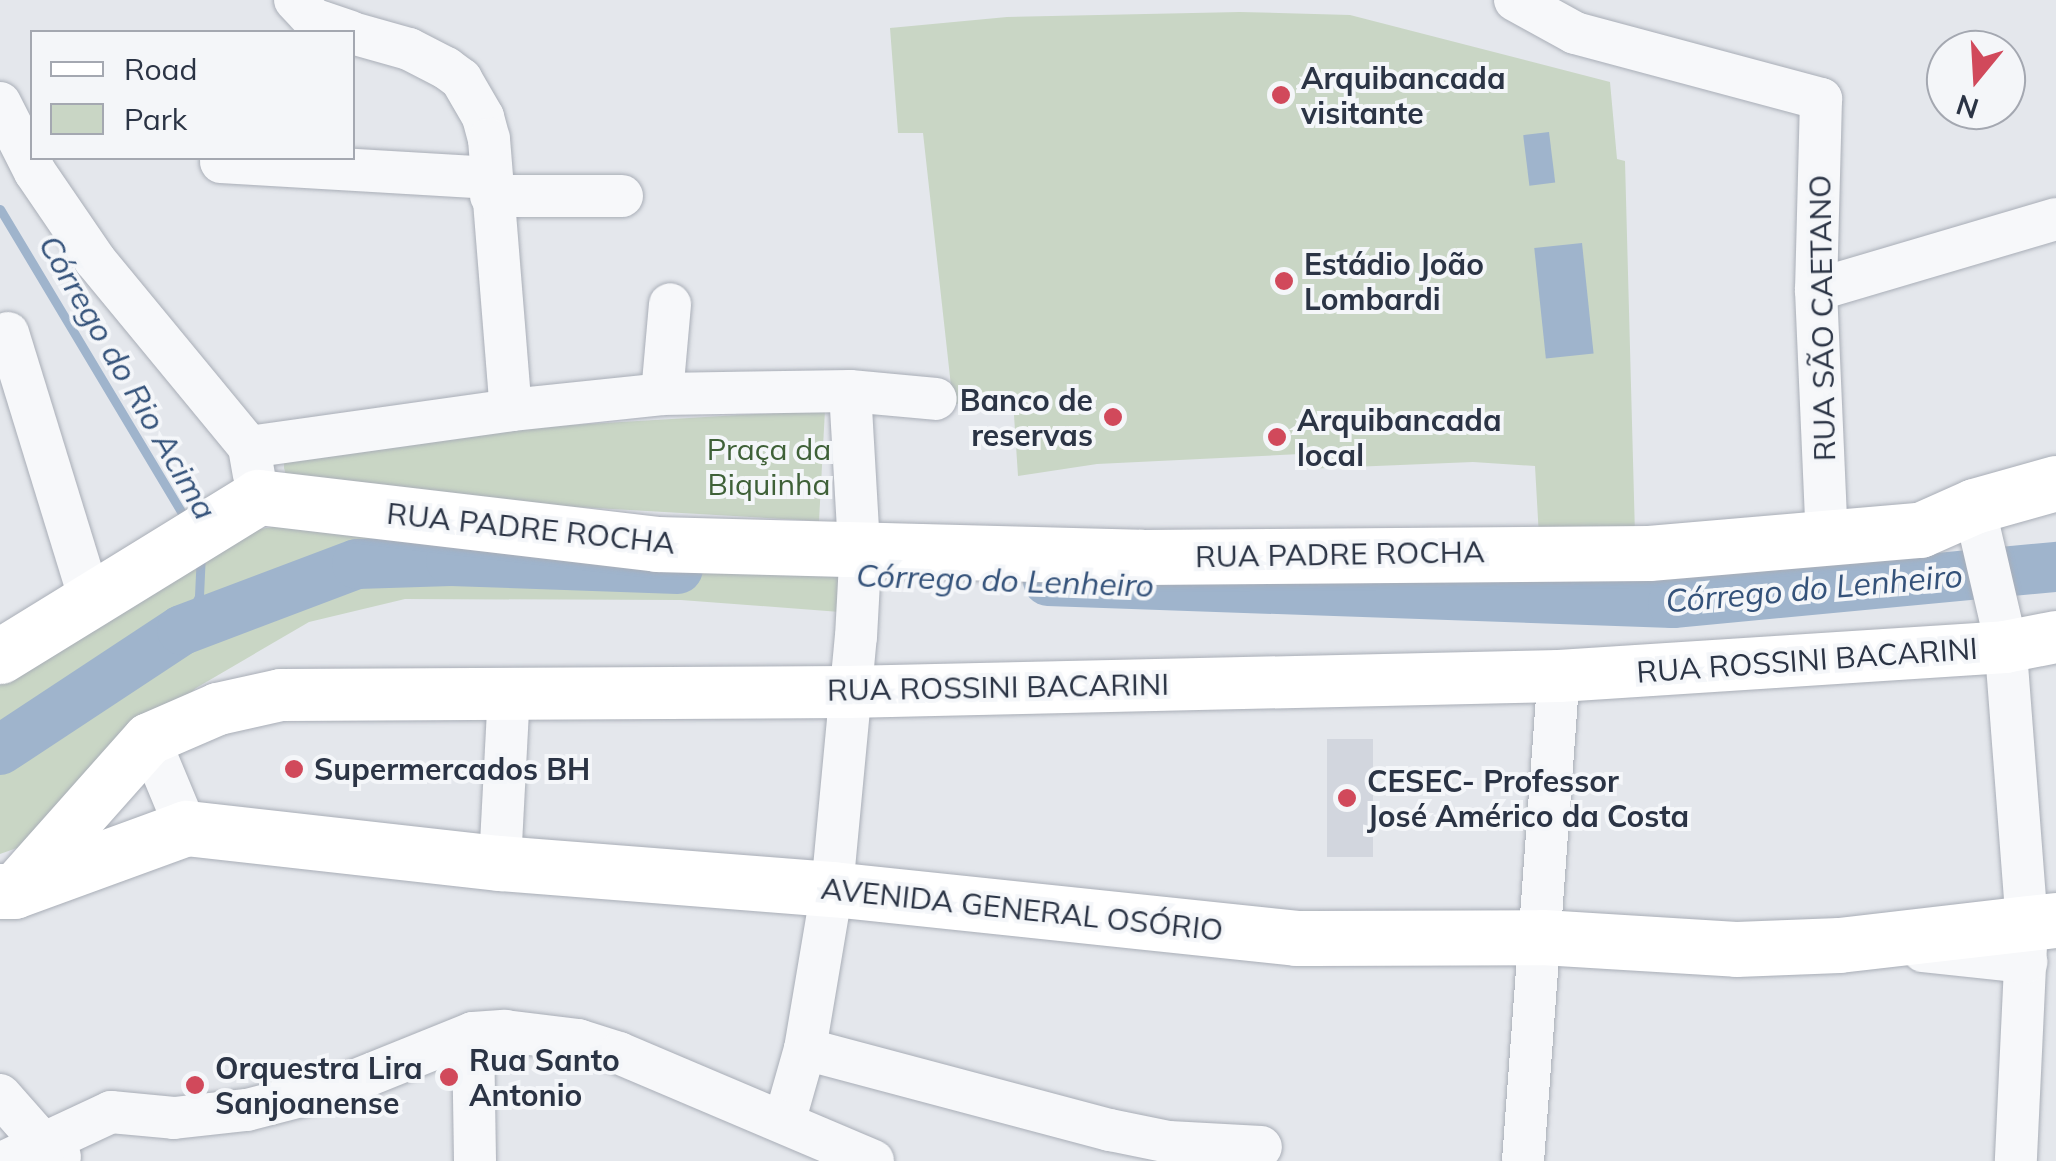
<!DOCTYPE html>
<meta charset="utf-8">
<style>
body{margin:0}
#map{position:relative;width:2056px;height:1161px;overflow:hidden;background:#e4e7ec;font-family:Mulish,sans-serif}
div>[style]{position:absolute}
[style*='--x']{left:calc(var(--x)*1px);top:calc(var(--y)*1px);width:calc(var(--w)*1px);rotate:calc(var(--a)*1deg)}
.built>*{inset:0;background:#d2d6de;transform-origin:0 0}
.green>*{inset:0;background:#c9d6c5}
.water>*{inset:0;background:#9fb4cc;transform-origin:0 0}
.stream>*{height:9px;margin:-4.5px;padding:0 4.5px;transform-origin:4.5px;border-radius:4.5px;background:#9fb4cc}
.river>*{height:50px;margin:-25px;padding:0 25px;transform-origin:25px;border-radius:25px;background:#9fb4cc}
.roads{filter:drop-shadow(0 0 2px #a9aeb7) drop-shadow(0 0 2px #a9aeb7)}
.minor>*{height:42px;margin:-21px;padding:0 21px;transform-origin:21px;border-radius:21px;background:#f7f8fa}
.major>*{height:52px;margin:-26px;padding:0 26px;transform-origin:26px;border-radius:26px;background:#fff}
.highway>*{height:55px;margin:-27.5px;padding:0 27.5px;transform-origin:27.5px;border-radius:27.5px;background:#fff}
.dots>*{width:28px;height:28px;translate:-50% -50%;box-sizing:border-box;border:5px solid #f4f6f9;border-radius:50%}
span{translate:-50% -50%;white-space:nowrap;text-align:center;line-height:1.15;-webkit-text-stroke:8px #f4f6f9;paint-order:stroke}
.poi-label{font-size:30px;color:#2b3445;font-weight:700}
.left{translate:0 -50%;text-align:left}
.right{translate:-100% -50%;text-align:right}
.street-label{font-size:30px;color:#2b3445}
.park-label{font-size:30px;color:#3f6138}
.water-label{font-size:32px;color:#34527a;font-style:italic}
.legend{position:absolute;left:30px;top:30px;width:325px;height:130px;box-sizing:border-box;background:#f4f6f9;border:2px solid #a4a8b1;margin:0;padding:12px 18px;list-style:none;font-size:30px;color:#2b3445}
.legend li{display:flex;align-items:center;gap:20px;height:50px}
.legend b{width:50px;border:2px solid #a4a8b1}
.north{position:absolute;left:1926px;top:30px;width:100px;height:100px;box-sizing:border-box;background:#f4f6f9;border:2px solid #a4a8b1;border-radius:50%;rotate:198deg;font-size:28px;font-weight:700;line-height:40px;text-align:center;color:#2b3445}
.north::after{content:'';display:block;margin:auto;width:35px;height:45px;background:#d1495b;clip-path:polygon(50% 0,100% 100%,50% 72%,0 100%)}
</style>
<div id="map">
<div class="built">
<div style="left:1327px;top:739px;width:46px;height:118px"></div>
</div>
<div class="green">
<div style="clip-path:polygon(1240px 12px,1350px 15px,1610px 82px,1617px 159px,1625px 161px,1635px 535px,1539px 537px,1535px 466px,1473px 462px,1303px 469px,1300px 454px,1097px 464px,1018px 476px,1013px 400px,953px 404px,923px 133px,898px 133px,890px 28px,1007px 17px)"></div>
<div style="clip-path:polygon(825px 410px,819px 521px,302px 491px,287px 478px,284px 468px,284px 456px,486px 430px)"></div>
<div style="clip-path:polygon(285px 525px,841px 556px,840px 612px,681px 600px,405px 599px,309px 622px,196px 688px,42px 839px,0 854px,0 685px,254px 530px)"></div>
</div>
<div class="water">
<div style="left:1549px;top:132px;width:51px;height:26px;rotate:83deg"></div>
<div style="left:1582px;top:243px;width:111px;height:48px;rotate:84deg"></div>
</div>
<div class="stream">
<div style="--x:0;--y:209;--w:362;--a:59.1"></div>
<div style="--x:182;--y:630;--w:38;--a:-63"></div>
<div style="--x:199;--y:596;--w:44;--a:-87.4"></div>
</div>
<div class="river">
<div style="--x:1048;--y:581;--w:625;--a:2.02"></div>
<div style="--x:1673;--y:603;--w:385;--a:-5.4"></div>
<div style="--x:0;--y:750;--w:218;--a:-33.4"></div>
<div style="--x:182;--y:630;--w:187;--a:-20.7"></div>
<div style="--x:357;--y:564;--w:94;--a:-1.8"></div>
<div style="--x:451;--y:561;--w:227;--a:2"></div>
</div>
<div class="roads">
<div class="minor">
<div style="--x:295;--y:0;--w:26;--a:47"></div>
<div style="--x:313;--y:19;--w:39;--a:19"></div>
<div style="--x:1515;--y:0;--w:68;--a:28.8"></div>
<div style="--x:1575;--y:33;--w:255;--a:15"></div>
<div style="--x:1821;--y:99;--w:191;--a:91.5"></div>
<div style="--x:1816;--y:290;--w:248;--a:87.5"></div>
<div style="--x:352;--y:33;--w:59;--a:15.7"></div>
<div style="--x:409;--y:49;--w:42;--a:27.2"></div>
<div style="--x:446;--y:68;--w:19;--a:36"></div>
<div style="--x:461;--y:79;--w:44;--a:59.9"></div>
<div style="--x:483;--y:117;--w:23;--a:75"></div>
<div style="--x:489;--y:139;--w:272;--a:85.4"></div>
<div style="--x:0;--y:103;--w:77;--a:63.1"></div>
<div style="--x:35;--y:172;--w:107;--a:55.7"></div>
<div style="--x:95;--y:260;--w:242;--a:50.5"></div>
<div style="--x:249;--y:447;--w:28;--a:80"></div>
<div style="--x:221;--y:162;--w:271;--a:3.4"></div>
<div style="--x:491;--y:196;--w:131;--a:0"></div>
<div style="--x:1816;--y:290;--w:250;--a:-16.5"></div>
<div style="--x:8;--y:333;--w:278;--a:72.9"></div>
<div style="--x:662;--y:394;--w:90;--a:-84.9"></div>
<div style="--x:249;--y:447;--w:265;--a:-8"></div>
<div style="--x:511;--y:410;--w:152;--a:-6"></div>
<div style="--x:662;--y:394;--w:188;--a:-0.9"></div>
<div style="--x:850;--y:391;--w:86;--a:5.3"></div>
<div style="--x:1974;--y:506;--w:137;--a:76.9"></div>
<div style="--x:2005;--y:639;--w:286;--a:85.6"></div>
<div style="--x:2027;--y:924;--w:237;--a:92.7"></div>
<div style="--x:149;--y:739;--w:96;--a:67.4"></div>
<div style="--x:500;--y:863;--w:170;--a:-87"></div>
<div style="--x:1923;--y:951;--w:104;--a:6.1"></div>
<div style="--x:473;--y:1033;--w:128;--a:89.1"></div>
<div style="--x:805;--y:1049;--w:316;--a:14.9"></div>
<div style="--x:1110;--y:1130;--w:60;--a:11.5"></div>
<div style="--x:1169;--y:1142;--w:92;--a:3.1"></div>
<div style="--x:0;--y:1095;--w:56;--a:48.6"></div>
<div style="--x:37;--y:1137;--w:14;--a:12"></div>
<div style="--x:51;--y:1140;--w:19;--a:62"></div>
<div style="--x:785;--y:1119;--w:73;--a:-74.1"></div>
<div style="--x:805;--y:1049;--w:162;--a:-80.4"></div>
<div style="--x:832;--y:889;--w:253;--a:-84.6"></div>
<div style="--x:856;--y:637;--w:73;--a:-86.9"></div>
<div style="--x:860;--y:564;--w:173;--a:-93.3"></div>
<div style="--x:6;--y:1161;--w:116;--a:-25"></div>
<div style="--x:111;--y:1112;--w:63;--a:5.4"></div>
<div style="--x:174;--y:1118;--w:73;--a:-6.3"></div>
<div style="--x:247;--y:1110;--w:100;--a:-14.5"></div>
<div style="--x:344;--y:1085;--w:139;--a:-22"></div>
<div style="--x:473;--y:1033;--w:32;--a:-4"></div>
<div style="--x:505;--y:1031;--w:74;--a:7"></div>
<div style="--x:578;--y:1040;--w:43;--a:17.6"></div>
<div style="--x:619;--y:1053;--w:276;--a:23"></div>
<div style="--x:1523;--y:1161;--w:486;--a:-85.8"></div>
</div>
<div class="major">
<div style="--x:14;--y:891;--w:203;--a:-48.4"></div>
<div style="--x:149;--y:739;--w:75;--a:-23.5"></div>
<div style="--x:218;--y:709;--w:65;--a:-12.5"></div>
<div style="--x:281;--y:695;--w:566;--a:-0.3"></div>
<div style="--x:847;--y:692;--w:712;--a:-1.29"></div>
<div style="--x:1559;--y:676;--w:447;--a:-3.7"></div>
<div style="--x:2005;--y:647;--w:52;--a:-11.1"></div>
</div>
<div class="highway">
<div style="--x:0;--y:656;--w:303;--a:-31.6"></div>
<div style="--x:258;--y:497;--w:401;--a:6.7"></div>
<div style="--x:656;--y:544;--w:486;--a:1.5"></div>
<div style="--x:1142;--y:557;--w:507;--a:-0.45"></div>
<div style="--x:1649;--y:553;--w:272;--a:-4.9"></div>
<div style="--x:1920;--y:530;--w:59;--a:-24"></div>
<div style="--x:1974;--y:506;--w:85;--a:-15.7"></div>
<div style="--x:0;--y:891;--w:14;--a:0"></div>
<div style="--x:14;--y:891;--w:183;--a:-20.1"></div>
<div style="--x:186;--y:828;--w:316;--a:6.4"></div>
<div style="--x:500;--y:863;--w:333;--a:4.5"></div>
<div style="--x:832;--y:889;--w:467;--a:6"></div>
<div style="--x:1296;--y:938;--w:246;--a:-0.2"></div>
<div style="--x:1542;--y:937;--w:194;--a:3.5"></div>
<div style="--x:1736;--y:949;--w:103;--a:-2.2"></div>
<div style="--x:1839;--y:945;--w:218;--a:-6.6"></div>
</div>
</div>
<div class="dots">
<div style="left:1281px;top:95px;background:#d1495b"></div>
<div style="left:1284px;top:281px;background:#d1495b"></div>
<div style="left:1113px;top:417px;background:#d1495b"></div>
<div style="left:1277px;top:437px;background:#d1495b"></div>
<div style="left:294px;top:769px;background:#d1495b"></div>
<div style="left:1347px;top:798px;background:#d1495b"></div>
<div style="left:449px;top:1077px;background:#d1495b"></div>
<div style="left:195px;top:1085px;background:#d1495b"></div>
</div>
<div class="poi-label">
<span class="left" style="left:1301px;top:95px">Arquibancada<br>visitante</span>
<span class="left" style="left:1304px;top:281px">Estádio João<br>Lombardi</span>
<span class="right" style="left:1093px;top:417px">Banco de<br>reservas</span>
<span class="left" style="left:1297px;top:437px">Arquibancada<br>local</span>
<span class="left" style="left:314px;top:769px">Supermercados BH</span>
<span class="left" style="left:1367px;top:798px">CESEC- Professor<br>José Américo da Costa</span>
<span class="left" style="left:469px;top:1077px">Rua Santo<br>Antonio</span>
<span class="left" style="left:215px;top:1085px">Orquestra Lira<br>Sanjoanense</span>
</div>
<div class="street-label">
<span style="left:1822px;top:318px;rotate:-91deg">RUA SÃO CAETANO</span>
<span style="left:531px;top:528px;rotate:6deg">RUA PADRE ROCHA</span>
<span style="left:1340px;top:554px;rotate:-1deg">RUA PADRE ROCHA</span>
<span style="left:1807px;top:660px;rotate:-4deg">RUA ROSSINI BACARINI</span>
<span style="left:998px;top:687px;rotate:-1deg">RUA ROSSINI BACARINI</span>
<span style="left:1022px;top:909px;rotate:6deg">AVENIDA GENERAL OSÓRIO</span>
</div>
<div class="park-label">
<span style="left:769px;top:466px">Praça da<br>Biquinha</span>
</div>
<div class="water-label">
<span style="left:128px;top:377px;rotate:60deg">Córrego do Rio Acima</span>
<span style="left:1005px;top:580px;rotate:2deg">Córrego do Lenheiro</span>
<span style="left:1814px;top:588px;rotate:-5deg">Córrego do Lenheiro</span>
</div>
<ul class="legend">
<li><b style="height:12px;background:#fff"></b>Road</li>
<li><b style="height:28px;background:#c9d6c5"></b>Park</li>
</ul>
<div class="north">N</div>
</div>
